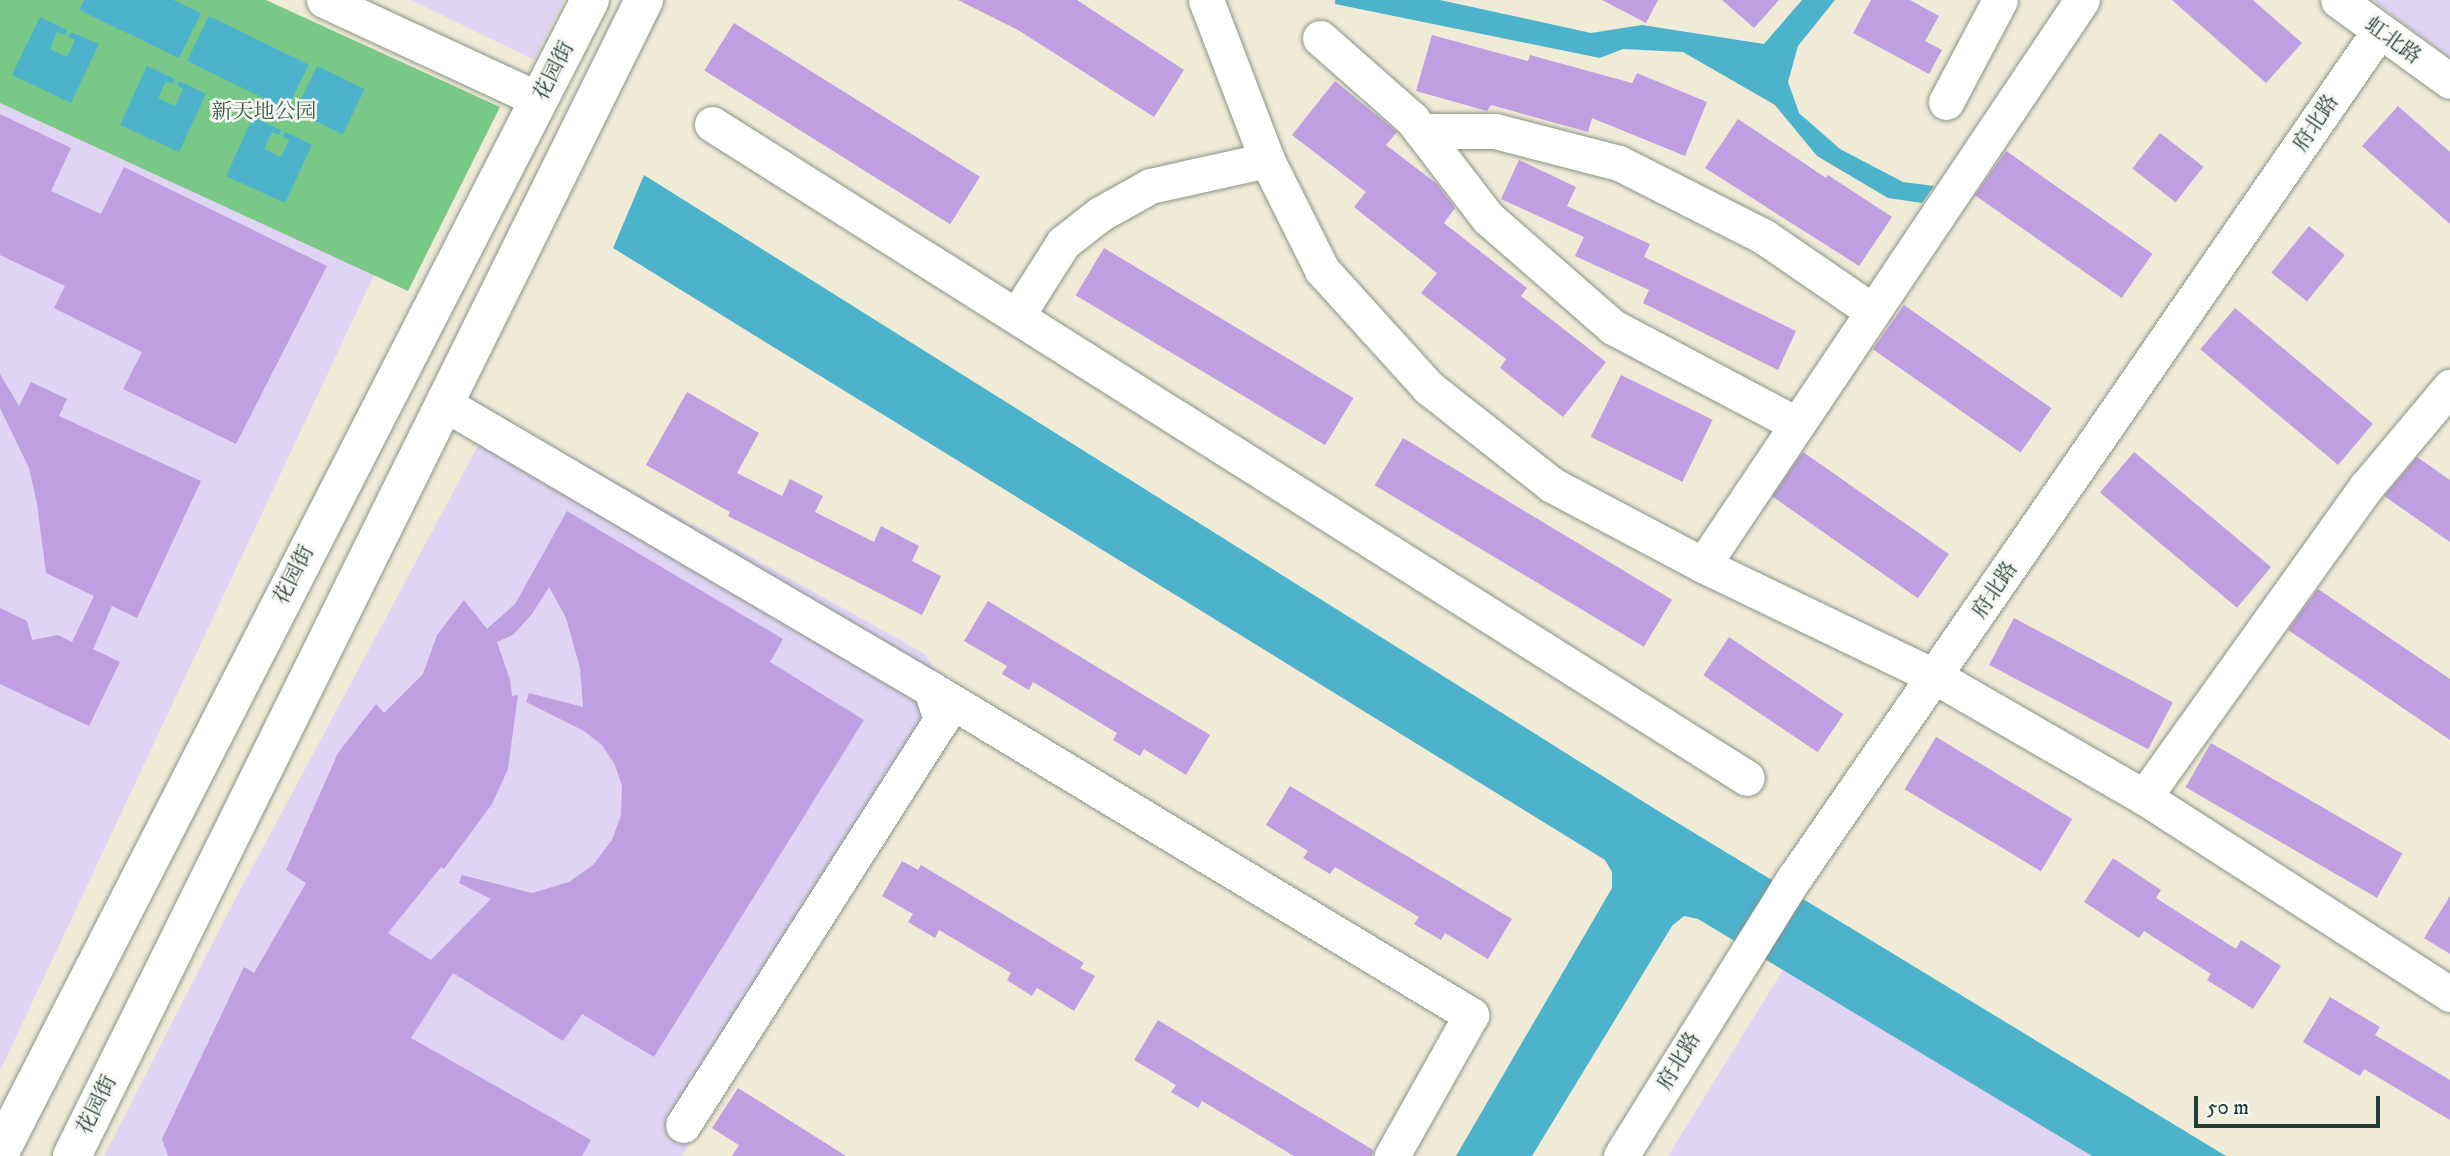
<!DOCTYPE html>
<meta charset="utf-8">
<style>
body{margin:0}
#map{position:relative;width:2450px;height:1156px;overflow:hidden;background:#f0ebd7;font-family:"IM FELL DW Pica","Noto Serif SC",serif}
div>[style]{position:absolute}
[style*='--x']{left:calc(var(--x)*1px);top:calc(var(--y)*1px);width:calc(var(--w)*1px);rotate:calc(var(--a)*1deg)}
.built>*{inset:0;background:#e0d4f4}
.green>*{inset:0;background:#7ac888}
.water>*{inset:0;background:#4db3cc;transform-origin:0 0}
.building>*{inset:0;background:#bf9fe1;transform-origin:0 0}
.roads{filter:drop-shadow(0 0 2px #889486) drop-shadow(0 0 2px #889486)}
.minor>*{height:35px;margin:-17.5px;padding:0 17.5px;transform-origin:17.5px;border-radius:17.5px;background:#fff}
.major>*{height:38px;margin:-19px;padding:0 19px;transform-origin:19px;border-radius:19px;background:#fff}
span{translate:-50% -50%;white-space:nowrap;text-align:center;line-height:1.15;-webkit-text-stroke:5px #f6f6f2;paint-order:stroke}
.street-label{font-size:21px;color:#1f3d34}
.park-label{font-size:21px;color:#366049}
.scale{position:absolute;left:2194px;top:1096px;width:186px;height:32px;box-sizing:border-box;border:4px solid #1f3d34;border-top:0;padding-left:9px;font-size:21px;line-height:24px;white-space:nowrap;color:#1f3d34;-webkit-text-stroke:5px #f6f6f2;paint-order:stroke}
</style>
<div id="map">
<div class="built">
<div style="clip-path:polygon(411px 0,564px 0,534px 60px)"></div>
<div style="clip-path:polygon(2373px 0,2450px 0,2450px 58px)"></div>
<div style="clip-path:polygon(0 103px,374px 275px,0 1071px)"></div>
<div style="clip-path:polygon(496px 412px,534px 436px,925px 654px,965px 719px,682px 1156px,104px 1156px,229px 911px)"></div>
<div style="clip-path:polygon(1783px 970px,2092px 1156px,1668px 1156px)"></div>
</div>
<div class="green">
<div style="clip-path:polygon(0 0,266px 0,500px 107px,408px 291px,0 103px)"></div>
</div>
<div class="water">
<div style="clip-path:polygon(84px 0,173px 0,201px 13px,179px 58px,79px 10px)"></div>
<div style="clip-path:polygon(1335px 0,1440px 0,1591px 33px,1642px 25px,1764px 44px,1802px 0,1835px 0,1798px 46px,1788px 82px,1799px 113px,1840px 149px,1903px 182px,1934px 186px,1922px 203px,1888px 198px,1817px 156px,1775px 105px,1683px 52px,1623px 49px,1600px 58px,1335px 4px)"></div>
<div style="left:209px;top:16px;width:111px;height:50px;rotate:26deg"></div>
<div style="clip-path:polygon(40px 17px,67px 30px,65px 35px,57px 32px,50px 49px,67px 57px,75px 40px,69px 37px,71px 32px,99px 44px,71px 103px,12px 75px)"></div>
<div style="clip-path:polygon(147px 66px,175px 79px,172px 84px,166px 81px,158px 98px,175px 106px,183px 89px,177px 86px,179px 81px,206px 94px,179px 152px,120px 125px)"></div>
<div style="left:317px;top:66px;width:53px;height:50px;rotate:26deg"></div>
<div style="clip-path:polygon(253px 117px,281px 130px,279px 135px,272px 132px,264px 149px,281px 157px,289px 140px,283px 137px,285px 132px,312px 145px,285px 203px,226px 176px)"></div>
<div style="clip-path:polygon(644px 175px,1663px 814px,2226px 1156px,2092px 1156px,1698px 919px,1684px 916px,1672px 926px,1532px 1156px,1456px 1156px,1612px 888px,1612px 872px,1605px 860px,613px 248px)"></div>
</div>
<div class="building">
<div style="clip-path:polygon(958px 0,1077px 0,1184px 70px,1154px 117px,1018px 30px)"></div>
<div style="clip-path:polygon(1602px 0,1658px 0,1646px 23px)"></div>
<div style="clip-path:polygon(1722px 0,1779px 0,1754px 28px)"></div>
<div style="clip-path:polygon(1871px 0,1910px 0,1939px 16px,1925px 41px,1942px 50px,1929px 74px,1853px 33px)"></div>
<div style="clip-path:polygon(2172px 0,2253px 0,2302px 43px,2266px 83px)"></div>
<div style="left:734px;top:23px;width:290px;height:56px;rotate:32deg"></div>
<div style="clip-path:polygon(1432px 35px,1528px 61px,1530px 55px,1632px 83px,1637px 73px,1707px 102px,1685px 156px,1592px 118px,1588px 132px,1491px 105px,1487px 111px,1416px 91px)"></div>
<div style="clip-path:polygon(1335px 81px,1397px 132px,1386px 145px,1437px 184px,1455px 208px,1444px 223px,1527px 288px,1521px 296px,1606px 362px,1563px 417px,1500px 368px,1506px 359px,1421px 293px,1437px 273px,1354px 207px,1366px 192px,1292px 135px)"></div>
<div style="clip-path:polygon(2398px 106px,2450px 152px,2450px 224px,2362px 146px)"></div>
<div style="clip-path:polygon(0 114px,71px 148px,51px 191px,101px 214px,124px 167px,327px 266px,236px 444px,123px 389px,142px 352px,54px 308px,65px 286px,0 255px)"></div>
<div style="clip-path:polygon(1738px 119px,1826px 178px,1828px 175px,1892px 217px,1859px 266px,1705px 168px)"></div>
<div style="left:2160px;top:133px;width:55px;height:45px;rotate:38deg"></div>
<div style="left:2006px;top:151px;width:179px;height:54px;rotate:35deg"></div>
<div style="clip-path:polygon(1519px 160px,1576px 187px,1567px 206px,1650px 244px,1644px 257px,1796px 331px,1778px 370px,1643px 303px,1649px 290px,1575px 256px,1584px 237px,1501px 199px)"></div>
<div style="left:2309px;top:226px;width:46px;height:60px;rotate:39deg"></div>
<div style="left:1104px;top:248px;width:291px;height:55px;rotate:31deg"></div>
<div style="left:1904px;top:305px;width:180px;height:54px;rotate:35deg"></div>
<div style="left:2235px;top:308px;width:180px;height:54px;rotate:40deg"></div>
<div style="clip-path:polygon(0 374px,19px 406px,31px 382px,67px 399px,59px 416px,201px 481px,137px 618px,112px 606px,93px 649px,120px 662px,89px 726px,0 684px,0 608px,27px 621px,32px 640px,58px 635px,72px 642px,94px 596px,46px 573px,37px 504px,29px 468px,0 408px)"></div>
<div style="left:1621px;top:375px;width:102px;height:69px;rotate:26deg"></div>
<div style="clip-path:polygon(687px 392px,759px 433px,737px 473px,782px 496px,790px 479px,823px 496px,815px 512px,874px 542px,881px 526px,919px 546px,912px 561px,941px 576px,922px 615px,728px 516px,730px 512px,646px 465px)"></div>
<div style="left:1403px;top:438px;width:314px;height:55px;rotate:31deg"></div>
<div style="left:1803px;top:452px;width:178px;height:54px;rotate:35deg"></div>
<div style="left:2134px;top:452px;width:179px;height:53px;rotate:40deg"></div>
<div style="clip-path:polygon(2417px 457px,2450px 480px,2450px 542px,2384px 496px)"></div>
<div style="clip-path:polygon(evenodd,567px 511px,783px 639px,770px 662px,864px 720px,654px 1057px,582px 1014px,563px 1041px,453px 973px,411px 1038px,591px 1140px,582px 1156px,168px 1156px,162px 1139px,244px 967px,254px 973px,306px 883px,286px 870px,338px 753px,376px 704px,384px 713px,423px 674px,437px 635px,464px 600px,487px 629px,515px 604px,567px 511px,549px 587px,566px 618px,580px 668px,583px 707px,529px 693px,526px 702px,584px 731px,602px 745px,615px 765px,622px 786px,621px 815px,612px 840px,593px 865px,569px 882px,532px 893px,462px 875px,459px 883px,491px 899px,431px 960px,388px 933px,441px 867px,444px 869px,492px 804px,508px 769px,518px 695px,512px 696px,510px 680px,497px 642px,513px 635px,532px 614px,549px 587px)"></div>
<div style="clip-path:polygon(2318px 589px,2450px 679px,2450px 740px,2288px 630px)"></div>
<div style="clip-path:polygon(988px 601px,1210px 735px,1186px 775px,1144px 749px,1140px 756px,1113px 740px,1117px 733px,1033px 682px,1029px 690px,1002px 674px,1007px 666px,964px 641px)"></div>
<div style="left:2014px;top:618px;width:180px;height:53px;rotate:28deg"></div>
<div style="left:1729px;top:637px;width:138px;height:46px;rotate:34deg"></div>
<div style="left:1936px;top:737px;width:159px;height:61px;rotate:31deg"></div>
<div style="left:2211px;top:743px;width:221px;height:51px;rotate:30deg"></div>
<div style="clip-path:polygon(1290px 786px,1512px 919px,1488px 959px,1445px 933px,1441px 940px,1414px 924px,1419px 917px,1335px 867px,1330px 874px,1303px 858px,1308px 851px,1266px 825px)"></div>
<div style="clip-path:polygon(2113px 858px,2161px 890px,2156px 898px,2236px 949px,2241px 940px,2281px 966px,2253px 1009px,2207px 980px,2211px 974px,2144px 931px,2139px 938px,2084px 902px)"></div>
<div style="clip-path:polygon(902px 861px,918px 870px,921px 865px,1084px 963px,1080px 968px,1095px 976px,1074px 1011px,1037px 988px,1032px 996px,1007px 980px,1011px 973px,939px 930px,935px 938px,908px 922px,913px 914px,882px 896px)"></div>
<div style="clip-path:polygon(2450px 896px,2450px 954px,2424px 938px)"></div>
<div style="clip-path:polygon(2330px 997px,2380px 1027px,2375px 1035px,2450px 1080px,2450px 1120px,2364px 1069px,2360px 1076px,2303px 1042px)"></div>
<div style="clip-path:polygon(1158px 1020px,1373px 1150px,1372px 1156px,1294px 1156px,1202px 1101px,1198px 1108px,1171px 1092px,1176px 1085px,1134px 1060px)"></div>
<div style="clip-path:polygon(738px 1088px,846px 1156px,732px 1156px,739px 1145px,712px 1128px)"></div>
</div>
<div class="roads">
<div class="minor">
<div style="--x:324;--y:0;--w:237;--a:24.9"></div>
<div style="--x:1206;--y:0;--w:171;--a:69.1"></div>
<div style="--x:1267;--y:160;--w:123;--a:63.4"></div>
<div style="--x:1322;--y:270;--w:158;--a:47.8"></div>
<div style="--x:1428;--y:387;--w:158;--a:38.3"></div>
<div style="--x:1552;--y:485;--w:171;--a:27.9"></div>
<div style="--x:1703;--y:565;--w:259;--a:25.7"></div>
<div style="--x:1936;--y:677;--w:240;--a:30"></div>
<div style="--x:2144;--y:797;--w:364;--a:32.8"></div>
<div style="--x:2338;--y:0;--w:138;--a:35.9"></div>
<div style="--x:1320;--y:38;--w:123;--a:41.4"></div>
<div style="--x:1412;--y:119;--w:125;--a:52.5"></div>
<div style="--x:1488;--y:218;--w:166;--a:41.1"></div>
<div style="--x:1613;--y:327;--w:207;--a:27.9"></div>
<div style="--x:1946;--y:102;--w:115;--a:-62.1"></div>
<div style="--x:712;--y:124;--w:1224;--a:32.29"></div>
<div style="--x:1421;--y:131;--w:74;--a:0"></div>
<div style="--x:1495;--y:131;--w:128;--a:14.5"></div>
<div style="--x:1619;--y:163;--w:161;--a:26.9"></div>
<div style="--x:1763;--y:236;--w:132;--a:34.5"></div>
<div style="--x:1018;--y:314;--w:84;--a:-57.6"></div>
<div style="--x:1063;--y:243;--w:47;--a:-38.1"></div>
<div style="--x:1100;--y:214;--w:57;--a:-29.2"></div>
<div style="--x:1150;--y:186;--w:120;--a:-12.5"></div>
<div style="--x:445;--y:404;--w:563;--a:30.39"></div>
<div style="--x:931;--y:689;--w:33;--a:72"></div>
<div style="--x:941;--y:720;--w:480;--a:122.5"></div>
<div style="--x:1703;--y:565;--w:680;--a:-56.15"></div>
<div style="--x:931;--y:689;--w:631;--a:31.12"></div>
<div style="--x:1471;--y:1015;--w:162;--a:119.3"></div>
<div style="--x:2144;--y:797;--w:381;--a:-54.4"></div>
<div style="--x:2366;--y:487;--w:131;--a:-50"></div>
<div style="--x:1621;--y:1156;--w:329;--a:-58.1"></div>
<div style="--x:1795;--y:877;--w:1028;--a:-55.38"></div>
</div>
<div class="major">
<div style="--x:0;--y:1152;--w:1294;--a:-62.88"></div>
<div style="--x:72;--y:1156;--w:1290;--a:-63.67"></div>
</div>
</div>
<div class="street-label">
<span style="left:2393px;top:41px;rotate:36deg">虹北路</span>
<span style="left:554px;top:71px;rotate:-63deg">花园街</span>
<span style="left:2316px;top:123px;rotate:-56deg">府北路</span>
<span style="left:294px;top:575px;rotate:-63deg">花园街</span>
<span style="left:1995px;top:590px;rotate:-56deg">府北路</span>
<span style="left:1679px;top:1061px;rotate:-59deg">府北路</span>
<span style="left:97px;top:1105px;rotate:-64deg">花园街</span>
</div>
<div class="park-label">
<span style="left:264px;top:112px">新天地公园</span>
</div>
<div class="scale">50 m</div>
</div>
